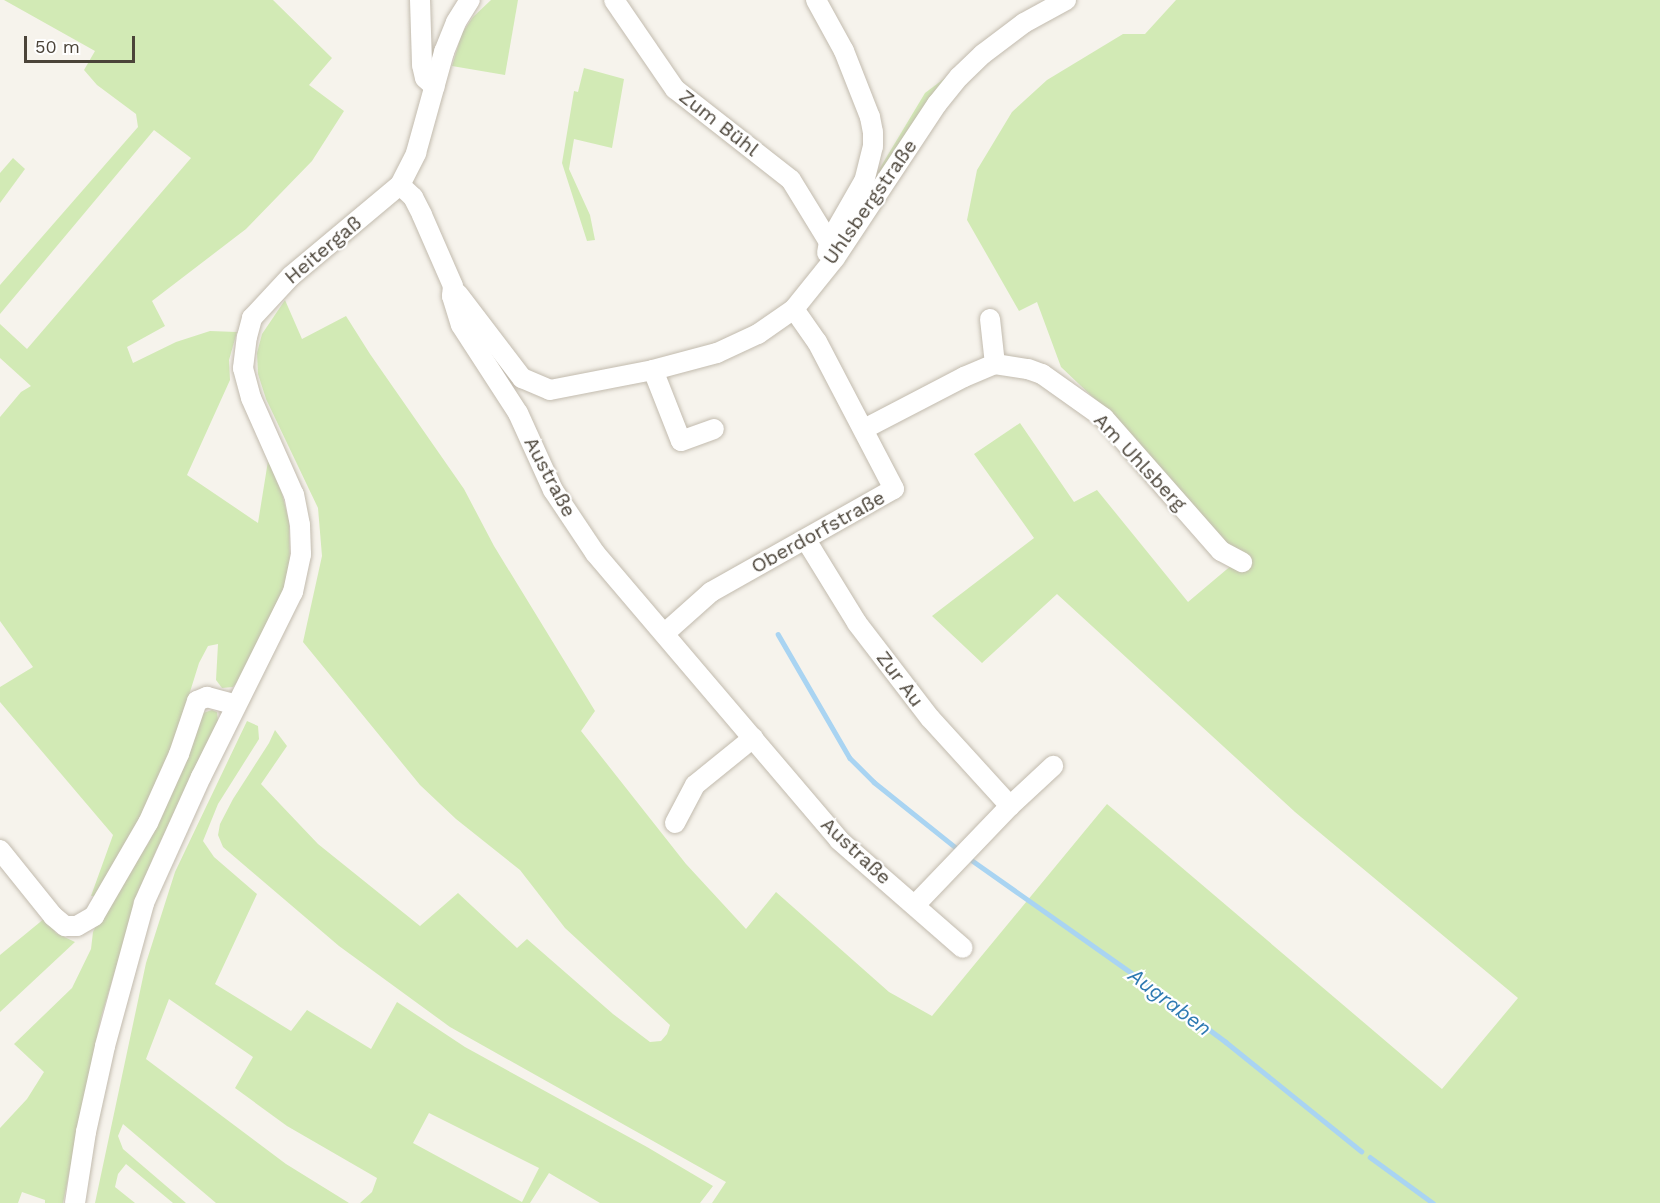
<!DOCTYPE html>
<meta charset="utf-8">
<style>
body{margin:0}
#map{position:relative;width:1660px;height:1203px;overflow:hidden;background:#f6f3ec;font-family:"Work Sans",sans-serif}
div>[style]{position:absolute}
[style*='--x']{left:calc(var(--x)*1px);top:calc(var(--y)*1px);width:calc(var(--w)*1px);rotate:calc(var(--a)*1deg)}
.green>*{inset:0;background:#d2eab5}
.stream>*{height:4.5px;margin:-2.25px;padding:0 2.25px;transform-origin:2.25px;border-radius:2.25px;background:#a9d4f2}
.roads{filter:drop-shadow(0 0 2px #c2bbae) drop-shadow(0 0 2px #c2bbae)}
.minor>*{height:20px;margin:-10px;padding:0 10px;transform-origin:10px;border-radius:10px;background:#fff}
span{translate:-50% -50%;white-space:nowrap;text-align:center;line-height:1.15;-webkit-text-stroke:4.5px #fff;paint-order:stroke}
.street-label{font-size:20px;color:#4b4439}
.water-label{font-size:21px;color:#2e7ab2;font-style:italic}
.scale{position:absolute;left:24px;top:36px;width:111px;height:27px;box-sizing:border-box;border:3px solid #4b4439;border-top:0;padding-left:8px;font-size:18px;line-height:21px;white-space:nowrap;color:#4b4439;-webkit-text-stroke:4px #fff;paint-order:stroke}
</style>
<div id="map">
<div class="green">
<div style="clip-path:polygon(4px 0,273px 0,332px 58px,309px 85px,344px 111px,312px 161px,246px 229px,152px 301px,165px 326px,127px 347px,133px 363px,176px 342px,210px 331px,237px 332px,229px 360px,230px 380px,187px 475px,258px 523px,268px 461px,278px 478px,289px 521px,290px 564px,284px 588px,268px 624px,243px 675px,233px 687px,222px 688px,216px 680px,218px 644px,208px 646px,199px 663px,166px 769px,102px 897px,91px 896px,113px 835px,0 702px,0 687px,33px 667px,0 621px,0 417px,21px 392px,31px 386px,0 358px,0 324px,27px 349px,191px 158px,154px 130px,0 314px,0 285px,138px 127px,136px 114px,97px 85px,84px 70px,95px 51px)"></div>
<div style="clip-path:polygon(491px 0,518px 0,505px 75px,452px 66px,462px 33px,473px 17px)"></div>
<div style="clip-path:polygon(1176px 0,1660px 0,1660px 1203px,712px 1203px,726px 1182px,450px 1027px,339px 946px,223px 847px,218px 835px,220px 824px,233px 799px,269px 743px,275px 730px,287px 746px,261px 784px,318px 844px,420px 926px,458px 893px,517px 948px,527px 939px,613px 1014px,650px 1042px,661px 1041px,667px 1034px,670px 1025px,565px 928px,520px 870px,456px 819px,420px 785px,303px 642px,322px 556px,318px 508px,266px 399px,258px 374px,257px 353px,262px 334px,285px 300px,302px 339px,346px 316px,370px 354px,464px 489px,494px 546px,595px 711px,581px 731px,686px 864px,746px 929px,776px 892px,889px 992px,932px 1016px,1107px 804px,1442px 1089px,1518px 998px,1295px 812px,1057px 594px,982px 663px,932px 616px,1034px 538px,974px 454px,1020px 423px,1074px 502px,1097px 490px,1188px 602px,1239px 559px,1118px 421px,1061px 367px,1037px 302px,1019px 311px,967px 220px,977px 170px,1012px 112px,1047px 80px,1123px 34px,1145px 34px)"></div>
<div style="clip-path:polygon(969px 60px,838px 238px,925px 93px)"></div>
<div style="clip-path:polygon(584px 68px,624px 79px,612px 148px,574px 139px,569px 169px,590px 215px,595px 240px,587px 241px,562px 163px,574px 91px,578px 92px)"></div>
<div style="clip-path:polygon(13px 158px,25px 169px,0 203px,0 173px)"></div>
<div style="clip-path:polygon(212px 710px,217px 712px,218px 721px,156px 851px,138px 895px,101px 1017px,63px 1203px,45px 1203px,45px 1200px,22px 1192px,18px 1203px,0 1203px,0 1128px,27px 1099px,44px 1072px,14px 1044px,72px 988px,91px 949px,93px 932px,102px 913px,139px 853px,148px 844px,203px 713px)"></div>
<div style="clip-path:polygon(evenodd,247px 721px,258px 726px,259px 739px,218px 804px,203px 841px,214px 857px,257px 894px,215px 984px,291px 1031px,307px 1010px,371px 1049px,397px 1002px,465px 1047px,647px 1147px,713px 1186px,700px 1203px,600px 1203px,549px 1173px,530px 1203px,360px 1203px,372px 1192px,377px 1178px,287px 1126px,235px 1088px,253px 1057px,169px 999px,146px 1059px,286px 1164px,349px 1203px,216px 1203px,123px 1124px,118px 1136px,123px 1149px,186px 1203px,173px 1203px,126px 1164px,118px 1174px,115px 1187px,135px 1203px,95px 1203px,146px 963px,175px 872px,247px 721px,429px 1113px,539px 1168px,522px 1202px,413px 1143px,429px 1113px)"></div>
<div style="clip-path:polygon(45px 918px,56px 933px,75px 942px,0 1012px,0 955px)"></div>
</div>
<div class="stream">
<div style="--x:778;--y:634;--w:143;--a:59.9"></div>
<div style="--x:850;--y:758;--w:34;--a:45"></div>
<div style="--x:874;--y:782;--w:109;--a:38.7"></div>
<div style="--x:973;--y:861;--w:224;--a:35.2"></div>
<div style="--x:1156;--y:990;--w:87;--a:36.6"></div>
<div style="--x:1226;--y:1042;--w:174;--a:38.9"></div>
<div style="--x:1370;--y:1157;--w:78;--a:36.1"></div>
</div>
<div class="roads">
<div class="minor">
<div style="--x:420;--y:0;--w:65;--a:88.2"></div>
<div style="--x:422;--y:65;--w:13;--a:77"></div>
<div style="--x:425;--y:78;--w:13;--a:42"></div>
<div style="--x:614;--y:0;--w:108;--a:55.6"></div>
<div style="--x:675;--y:89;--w:147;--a:38.1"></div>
<div style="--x:791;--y:180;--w:73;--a:58.5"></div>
<div style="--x:816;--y:0;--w:58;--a:61.2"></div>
<div style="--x:844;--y:51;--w:71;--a:68.5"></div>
<div style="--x:870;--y:117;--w:15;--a:79"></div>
<div style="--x:873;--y:132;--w:14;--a:90"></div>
<div style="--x:873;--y:146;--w:36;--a:104"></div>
<div style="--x:864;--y:181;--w:70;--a:119.8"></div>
<div style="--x:829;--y:242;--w:11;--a:100"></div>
<div style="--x:400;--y:185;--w:18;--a:43"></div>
<div style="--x:413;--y:197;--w:20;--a:63"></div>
<div style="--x:422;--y:215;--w:77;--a:66.4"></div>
<div style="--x:453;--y:286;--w:10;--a:96"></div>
<div style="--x:452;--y:296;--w:30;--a:73"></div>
<div style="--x:461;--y:325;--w:105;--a:57.1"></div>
<div style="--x:518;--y:413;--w:85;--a:65.6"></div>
<div style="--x:553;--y:490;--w:76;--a:56.3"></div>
<div style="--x:595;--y:553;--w:377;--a:49.6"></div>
<div style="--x:839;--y:840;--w:164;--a:41.1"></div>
<div style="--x:458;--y:294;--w:106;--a:52.7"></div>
<div style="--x:522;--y:378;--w:30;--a:23"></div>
<div style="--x:550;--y:390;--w:105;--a:-11"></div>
<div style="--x:653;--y:370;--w:66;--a:-14.9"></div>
<div style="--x:717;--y:353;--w:45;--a:-24.9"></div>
<div style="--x:758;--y:334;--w:44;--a:-34.8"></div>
<div style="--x:794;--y:309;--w:65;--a:-51.2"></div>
<div style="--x:835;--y:258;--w:185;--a:-56.5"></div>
<div style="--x:937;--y:104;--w:35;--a:-51"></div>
<div style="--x:959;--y:77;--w:33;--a:-44"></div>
<div style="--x:983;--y:54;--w:51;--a:-37.1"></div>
<div style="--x:1024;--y:23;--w:48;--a:-28.7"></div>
<div style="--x:990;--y:319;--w:45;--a:83.7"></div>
<div style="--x:653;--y:370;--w:76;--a:68.5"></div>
<div style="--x:681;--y:441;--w:35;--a:-20"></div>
<div style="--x:864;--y:429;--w:113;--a:-27.5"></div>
<div style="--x:964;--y:377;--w:34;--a:-23"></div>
<div style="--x:995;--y:364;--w:33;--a:9"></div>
<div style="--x:1028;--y:369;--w:15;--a:20"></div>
<div style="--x:1042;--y:374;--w:76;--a:35.4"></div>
<div style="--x:1104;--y:418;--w:177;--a:48.7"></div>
<div style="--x:1221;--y:551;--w:24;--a:28"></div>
<div style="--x:806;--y:540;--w:97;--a:58.4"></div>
<div style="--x:857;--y:623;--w:120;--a:52.5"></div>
<div style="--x:930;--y:718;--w:119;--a:47.7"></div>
<div style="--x:665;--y:633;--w:62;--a:-41.7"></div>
<div style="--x:711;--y:592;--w:210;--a:-29.4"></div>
<div style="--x:894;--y:489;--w:166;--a:-117.6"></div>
<div style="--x:817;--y:342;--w:40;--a:-124.9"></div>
<div style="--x:675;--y:823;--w:43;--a:-62.2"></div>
<div style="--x:695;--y:785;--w:75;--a:-39"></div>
<div style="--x:0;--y:850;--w:85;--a:51.2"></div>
<div style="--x:53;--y:916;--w:16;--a:40"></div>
<div style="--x:65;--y:926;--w:12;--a:0"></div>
<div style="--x:77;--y:926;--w:20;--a:-30"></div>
<div style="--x:94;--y:916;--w:108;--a:-59.9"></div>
<div style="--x:148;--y:823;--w:76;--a:-65.8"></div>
<div style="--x:179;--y:754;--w:56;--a:-71.2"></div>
<div style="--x:197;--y:701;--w:11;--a:-22"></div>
<div style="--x:207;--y:697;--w:30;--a:15"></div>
<div style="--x:915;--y:905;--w:137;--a:-46.2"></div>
<div style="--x:1010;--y:806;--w:59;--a:-42.9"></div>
<div style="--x:75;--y:1203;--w:72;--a:-81.2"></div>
<div style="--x:86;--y:1132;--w:88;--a:-77.5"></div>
<div style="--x:105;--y:1046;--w:148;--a:-74.7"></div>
<div style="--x:144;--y:903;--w:138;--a:-65.7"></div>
<div style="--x:201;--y:777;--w:207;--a:-63.6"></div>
<div style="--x:293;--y:592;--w:39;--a:-78"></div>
<div style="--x:301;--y:554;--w:29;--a:-92"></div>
<div style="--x:300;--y:525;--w:31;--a:-101"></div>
<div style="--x:294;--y:495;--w:106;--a:-113.9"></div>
<div style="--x:251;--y:398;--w:31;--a:-105"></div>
<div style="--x:243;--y:368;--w:31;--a:-83"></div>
<div style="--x:247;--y:337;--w:20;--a:-75"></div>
<div style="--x:252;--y:318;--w:57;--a:-47.1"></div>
<div style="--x:291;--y:276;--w:142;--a:-39.9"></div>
<div style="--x:400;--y:185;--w:36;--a:-63"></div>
<div style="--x:416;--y:153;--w:105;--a:-74.5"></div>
<div style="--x:444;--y:52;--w:32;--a:-68"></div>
<div style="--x:456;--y:22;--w:26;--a:-58"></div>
</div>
</div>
<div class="street-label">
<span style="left:719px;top:123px;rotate:38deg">Zum Bühl</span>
<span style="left:870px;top:202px;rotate:-55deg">Uhlsbergstraße</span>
<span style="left:323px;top:250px;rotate:-40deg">Heitergaß</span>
<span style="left:1140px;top:462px;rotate:47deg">Am Uhlsberg</span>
<span style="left:550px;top:477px;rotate:62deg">Austraße</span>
<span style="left:818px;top:532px;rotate:-29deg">Oberdorfstraße</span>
<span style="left:900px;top:679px;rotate:53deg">Zur Au</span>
<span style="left:856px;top:851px;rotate:43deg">Austraße</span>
</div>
<div class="water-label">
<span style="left:1170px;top:1002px;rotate:37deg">Augraben</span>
</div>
<div class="scale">50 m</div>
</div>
